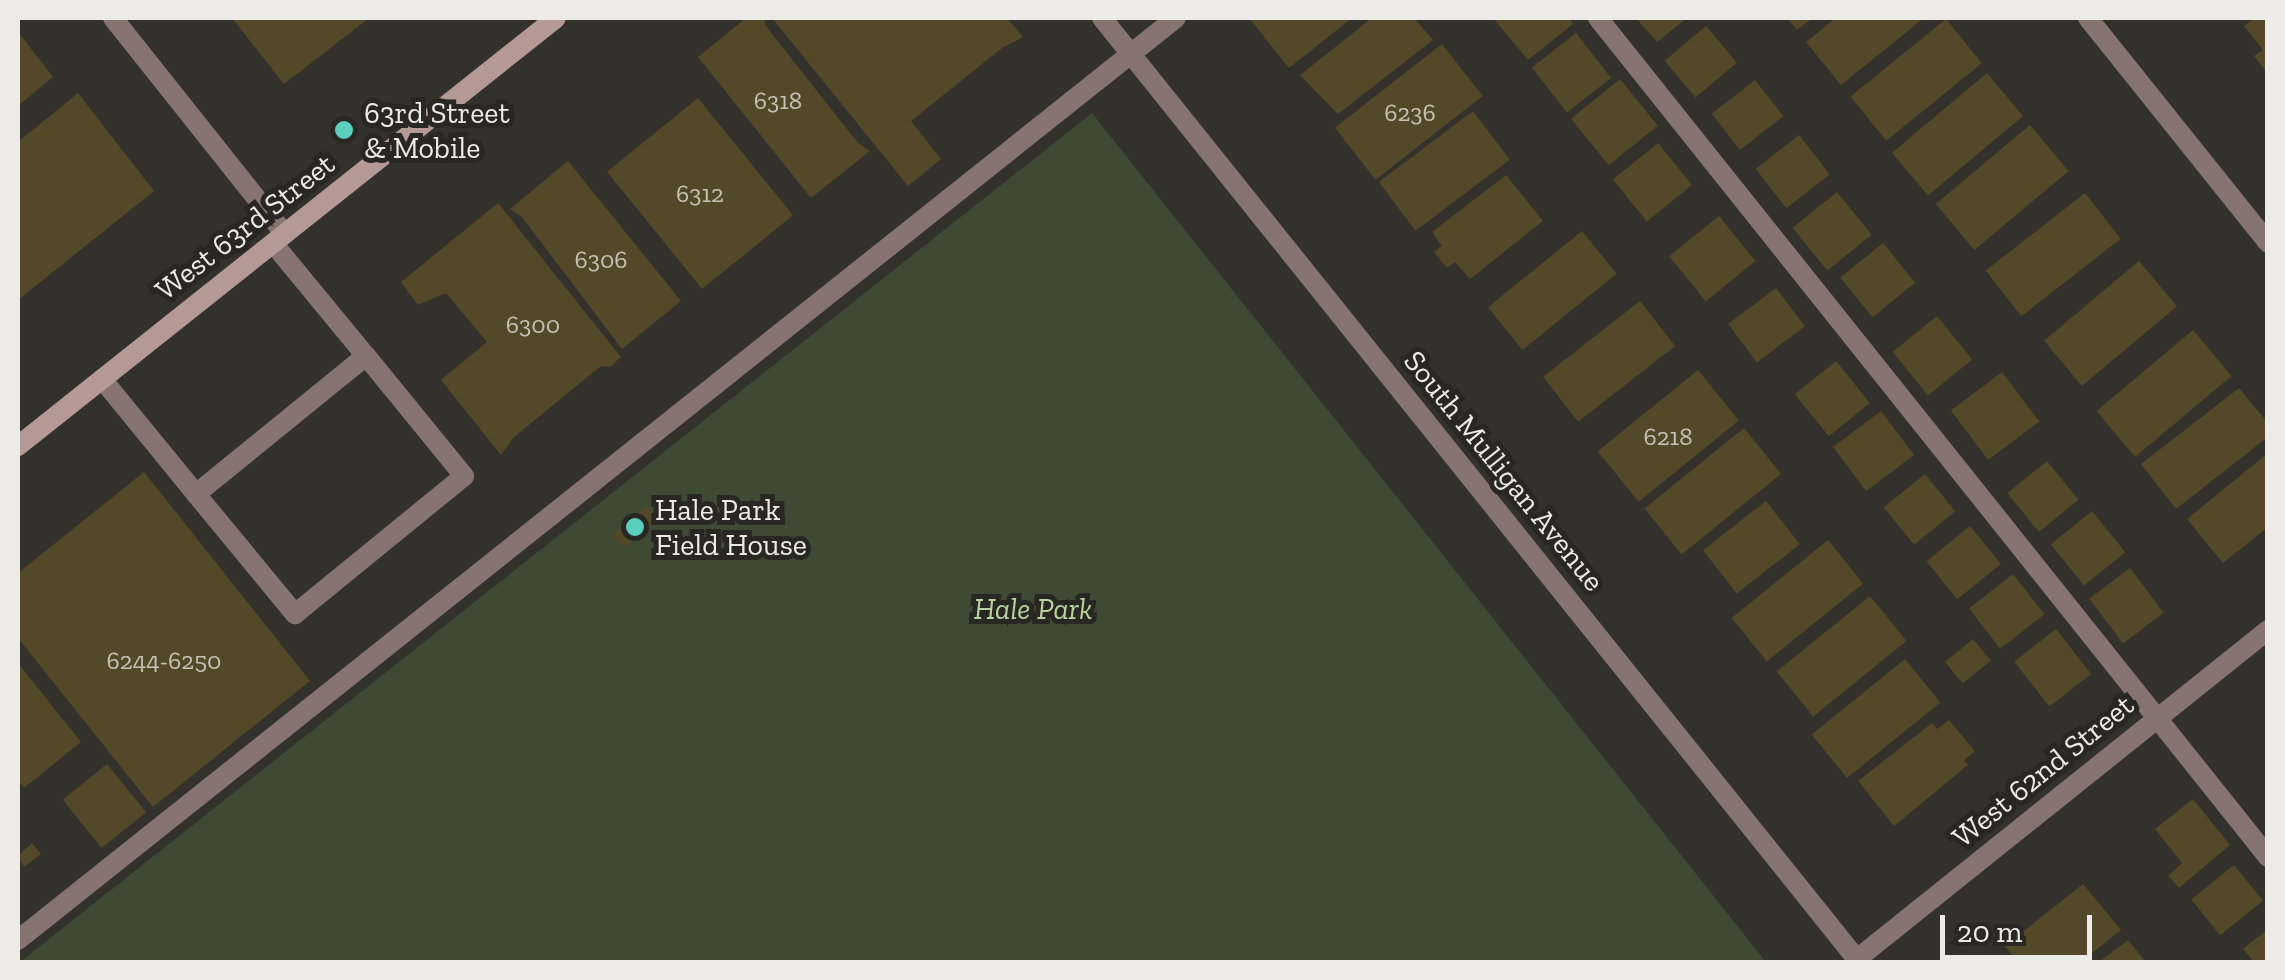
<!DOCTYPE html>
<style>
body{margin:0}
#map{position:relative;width:2285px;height:980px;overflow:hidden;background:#33312c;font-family:"Zilla Slab",serif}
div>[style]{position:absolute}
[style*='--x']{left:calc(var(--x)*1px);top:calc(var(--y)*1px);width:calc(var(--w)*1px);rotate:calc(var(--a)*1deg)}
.green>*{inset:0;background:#3e4a34}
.building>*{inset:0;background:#534827;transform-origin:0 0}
.service>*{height:20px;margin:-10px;padding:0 10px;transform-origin:10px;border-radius:10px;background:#867471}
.minor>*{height:20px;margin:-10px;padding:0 10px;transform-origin:10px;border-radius:10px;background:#867471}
.tertiary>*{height:20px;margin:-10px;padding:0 10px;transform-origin:10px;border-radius:10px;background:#867471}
.secondary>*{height:20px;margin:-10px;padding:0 10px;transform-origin:10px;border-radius:10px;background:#b59995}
.dots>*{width:28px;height:28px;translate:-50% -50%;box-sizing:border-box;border:5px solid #292723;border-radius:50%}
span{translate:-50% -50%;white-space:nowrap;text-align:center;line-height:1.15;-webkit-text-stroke:10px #292723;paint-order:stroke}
.number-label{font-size:25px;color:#c6c2b8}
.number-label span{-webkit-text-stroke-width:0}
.poi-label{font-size:30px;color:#edebe8}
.left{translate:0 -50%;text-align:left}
.street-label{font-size:30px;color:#edebe8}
.park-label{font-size:30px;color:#b7d49d;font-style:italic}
.frame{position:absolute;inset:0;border:20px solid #edebe8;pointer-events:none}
.scale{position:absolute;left:1940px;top:915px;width:152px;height:45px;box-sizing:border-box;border:5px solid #edebe8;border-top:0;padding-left:12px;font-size:30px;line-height:35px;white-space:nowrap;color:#edebe8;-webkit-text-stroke:8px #292723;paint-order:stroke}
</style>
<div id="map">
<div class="green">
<div style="clip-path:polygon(1092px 113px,1766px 962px,20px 962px)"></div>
</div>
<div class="building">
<div style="clip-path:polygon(232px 18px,369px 18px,284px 84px)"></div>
<div style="clip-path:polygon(746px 18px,764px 18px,765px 25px,858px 143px,870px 151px,811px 198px,698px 57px)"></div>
<div style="clip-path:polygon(772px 18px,1007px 18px,1023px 37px,1002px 48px,911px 121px,941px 159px,908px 186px)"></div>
<div style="clip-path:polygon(1249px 18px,1352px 18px,1289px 68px)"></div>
<div style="clip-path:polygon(1372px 18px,1414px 18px,1433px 40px,1338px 114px,1300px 75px)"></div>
<div style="clip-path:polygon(1493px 18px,1569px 18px,1573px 24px,1528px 60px)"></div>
<div style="clip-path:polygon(1636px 18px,1687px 18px,1657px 42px)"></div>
<div style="clip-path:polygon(1787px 18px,1813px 18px,1797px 30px)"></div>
<div style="clip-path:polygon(1836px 18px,1924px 18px,1841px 85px,1806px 42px)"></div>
<div style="clip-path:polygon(2254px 18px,2268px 18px,2268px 74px,2254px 56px,2263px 50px,2244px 26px)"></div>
<div style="left:1946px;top:19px;width:57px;height:123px;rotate:51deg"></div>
<div style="left:1706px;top:26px;width:48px;height:54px;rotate:50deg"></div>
<div style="clip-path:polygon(18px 32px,53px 77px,18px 106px)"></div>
<div style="left:1576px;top:33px;width:57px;height:56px;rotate:52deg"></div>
<div style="left:1442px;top:44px;width:66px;height:136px;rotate:52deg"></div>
<div style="left:1987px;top:73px;width:56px;height:124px;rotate:50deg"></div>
<div style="left:1620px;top:79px;width:60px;height:63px;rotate:51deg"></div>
<div style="left:1755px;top:80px;width:46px;height:55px;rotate:52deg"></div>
<div style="clip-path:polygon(78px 93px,154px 191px,18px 300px,18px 142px)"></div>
<div style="left:698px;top:98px;width:151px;height:117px;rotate:51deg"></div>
<div style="left:1473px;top:111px;width:61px;height:118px;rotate:53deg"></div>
<div style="left:2030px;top:125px;width:60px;height:123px;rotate:50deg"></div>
<div style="left:1799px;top:135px;width:50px;height:55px;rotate:52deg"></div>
<div style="left:1658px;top:143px;width:54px;height:58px;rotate:51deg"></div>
<div style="clip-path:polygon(568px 161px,681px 301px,622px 349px,522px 217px,510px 209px)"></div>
<div style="clip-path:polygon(1506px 175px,1543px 221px,1470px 279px,1455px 262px,1447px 268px,1434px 252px,1442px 246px,1432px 232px)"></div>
<div style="left:1837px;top:192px;width:55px;height:57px;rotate:51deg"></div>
<div style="left:2085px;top:193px;width:58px;height:126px;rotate:52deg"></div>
<div style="clip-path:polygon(498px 203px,621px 357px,610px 367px,601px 366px,514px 437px,501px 455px,441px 380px,487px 342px,446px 293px,418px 305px,401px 282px)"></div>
<div style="left:1719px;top:216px;width:58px;height:64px;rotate:51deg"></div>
<div style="left:1582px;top:231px;width:55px;height:121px;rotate:51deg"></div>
<div style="left:1883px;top:243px;width:51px;height:55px;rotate:51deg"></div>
<div style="left:2139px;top:261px;width:59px;height:124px;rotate:50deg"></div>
<div style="left:1776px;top:288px;width:48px;height:60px;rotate:53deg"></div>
<div style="left:1640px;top:301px;width:57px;height:123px;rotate:52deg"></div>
<div style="left:1937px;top:316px;width:56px;height:57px;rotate:51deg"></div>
<div style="left:2193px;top:330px;width:60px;height:126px;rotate:50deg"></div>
<div style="left:1836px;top:361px;width:54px;height:53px;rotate:51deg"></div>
<div style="left:1698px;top:370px;width:65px;height:129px;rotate:51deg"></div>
<div style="left:2002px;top:372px;width:62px;height:64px;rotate:53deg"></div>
<div style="clip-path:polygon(2239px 388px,2268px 423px,2268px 437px,2176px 509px,2141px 464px)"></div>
<div style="left:1881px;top:411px;width:55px;height:60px;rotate:53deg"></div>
<div style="left:1744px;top:428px;width:59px;height:128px;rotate:51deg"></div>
<div style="clip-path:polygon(2268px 453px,2268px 527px,2223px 563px,2187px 519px)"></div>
<div style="left:2047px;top:461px;width:50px;height:51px;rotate:51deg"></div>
<div style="clip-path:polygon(144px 472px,310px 681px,153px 807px,18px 638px,18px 573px)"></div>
<div style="left:1925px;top:474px;width:48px;height:53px;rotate:51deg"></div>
<div style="left:1766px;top:501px;width:55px;height:80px;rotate:52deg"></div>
<div style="left:647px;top:506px;width:17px;height:45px;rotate:50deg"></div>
<div style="left:2092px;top:511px;width:53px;height:53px;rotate:51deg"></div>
<div style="left:1970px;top:526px;width:49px;height:56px;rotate:51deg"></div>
<div style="left:1828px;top:540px;width:56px;height:124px;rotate:51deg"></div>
<div style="left:2130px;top:568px;width:56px;height:51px;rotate:53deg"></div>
<div style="left:2013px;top:574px;width:51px;height:56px;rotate:52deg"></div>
<div style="left:1870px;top:596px;width:58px;height:120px;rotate:51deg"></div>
<div style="left:2056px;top:629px;width:57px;height:53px;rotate:52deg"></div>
<div style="left:1973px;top:639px;width:28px;height:36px;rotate:51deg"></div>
<div style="left:1905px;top:659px;width:56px;height:120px;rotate:51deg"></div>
<div style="clip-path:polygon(18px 663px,81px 742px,24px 788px,18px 780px)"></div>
<div style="clip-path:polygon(1949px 720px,1975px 751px,1964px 760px,1968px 765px,1894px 826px,1858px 781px,1932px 723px,1937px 729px)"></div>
<div style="left:107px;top:764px;width:62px;height:57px;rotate:51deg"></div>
<div style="clip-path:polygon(2193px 799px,2230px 845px,2179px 888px,2168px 876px,2182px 863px,2155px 829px)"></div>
<div style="clip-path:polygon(32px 843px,41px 854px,24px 867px,18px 856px)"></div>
<div style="left:2234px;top:865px;width:46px;height:55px;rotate:51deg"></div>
<div style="clip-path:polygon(2083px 884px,2121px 930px,2081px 962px,2002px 962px,2012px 955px,2005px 946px)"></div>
<div style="clip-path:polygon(2268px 929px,2268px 962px,2254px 962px,2243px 949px)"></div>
<div style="clip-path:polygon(2128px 940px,2146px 962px,2099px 962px)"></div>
</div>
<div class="service">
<div style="--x:1598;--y:18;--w:1074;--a:51.39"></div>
<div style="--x:102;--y:379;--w:149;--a:50.7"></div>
<div style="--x:196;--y:494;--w:219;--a:-39.1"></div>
<div style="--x:366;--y:356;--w:146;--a:-129.5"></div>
<div style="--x:196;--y:494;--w:156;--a:50.5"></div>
<div style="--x:295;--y:614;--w:218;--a:-39.2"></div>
<div style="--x:464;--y:476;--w:155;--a:-129.2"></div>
<div style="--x:18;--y:940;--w:1480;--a:-38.53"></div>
</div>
<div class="minor">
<div style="--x:113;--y:18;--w:276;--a:51.5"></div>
<div style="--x:1102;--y:18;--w:1210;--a:51.27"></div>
<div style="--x:1857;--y:959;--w:526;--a:-38.68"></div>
</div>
<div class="tertiary">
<div style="--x:2088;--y:18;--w:288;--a:51.3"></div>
</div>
<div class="secondary">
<div style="--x:18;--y:446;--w:687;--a:-38.5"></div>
</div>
<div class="dots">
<div style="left:344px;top:130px;background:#5bcebc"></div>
<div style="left:635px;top:527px;background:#5bcebc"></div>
</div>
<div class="number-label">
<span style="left:778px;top:100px">6318</span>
<span style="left:1410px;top:112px">6236</span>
<span style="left:700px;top:193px">6312</span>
<span style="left:601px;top:259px">6306</span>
<span style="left:533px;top:324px">6300</span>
<span style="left:1668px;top:436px">6218</span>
<span style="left:164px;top:660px">6244-6250</span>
</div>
<div class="poi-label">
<span class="left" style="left:364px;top:130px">63rd Street<br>&amp; Mobile</span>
<span class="left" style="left:655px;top:527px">Hale Park<br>Field House</span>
</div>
<div class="street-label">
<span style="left:245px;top:227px;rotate:-38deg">West 63rd Street</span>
<span style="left:1504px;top:471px;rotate:51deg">South Mulligan Avenue</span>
<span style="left:2043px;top:771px;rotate:-39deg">West 62nd Street</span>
</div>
<div class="park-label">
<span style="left:1033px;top:609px">Hale Park</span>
</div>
<div class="frame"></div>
<div class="scale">20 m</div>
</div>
